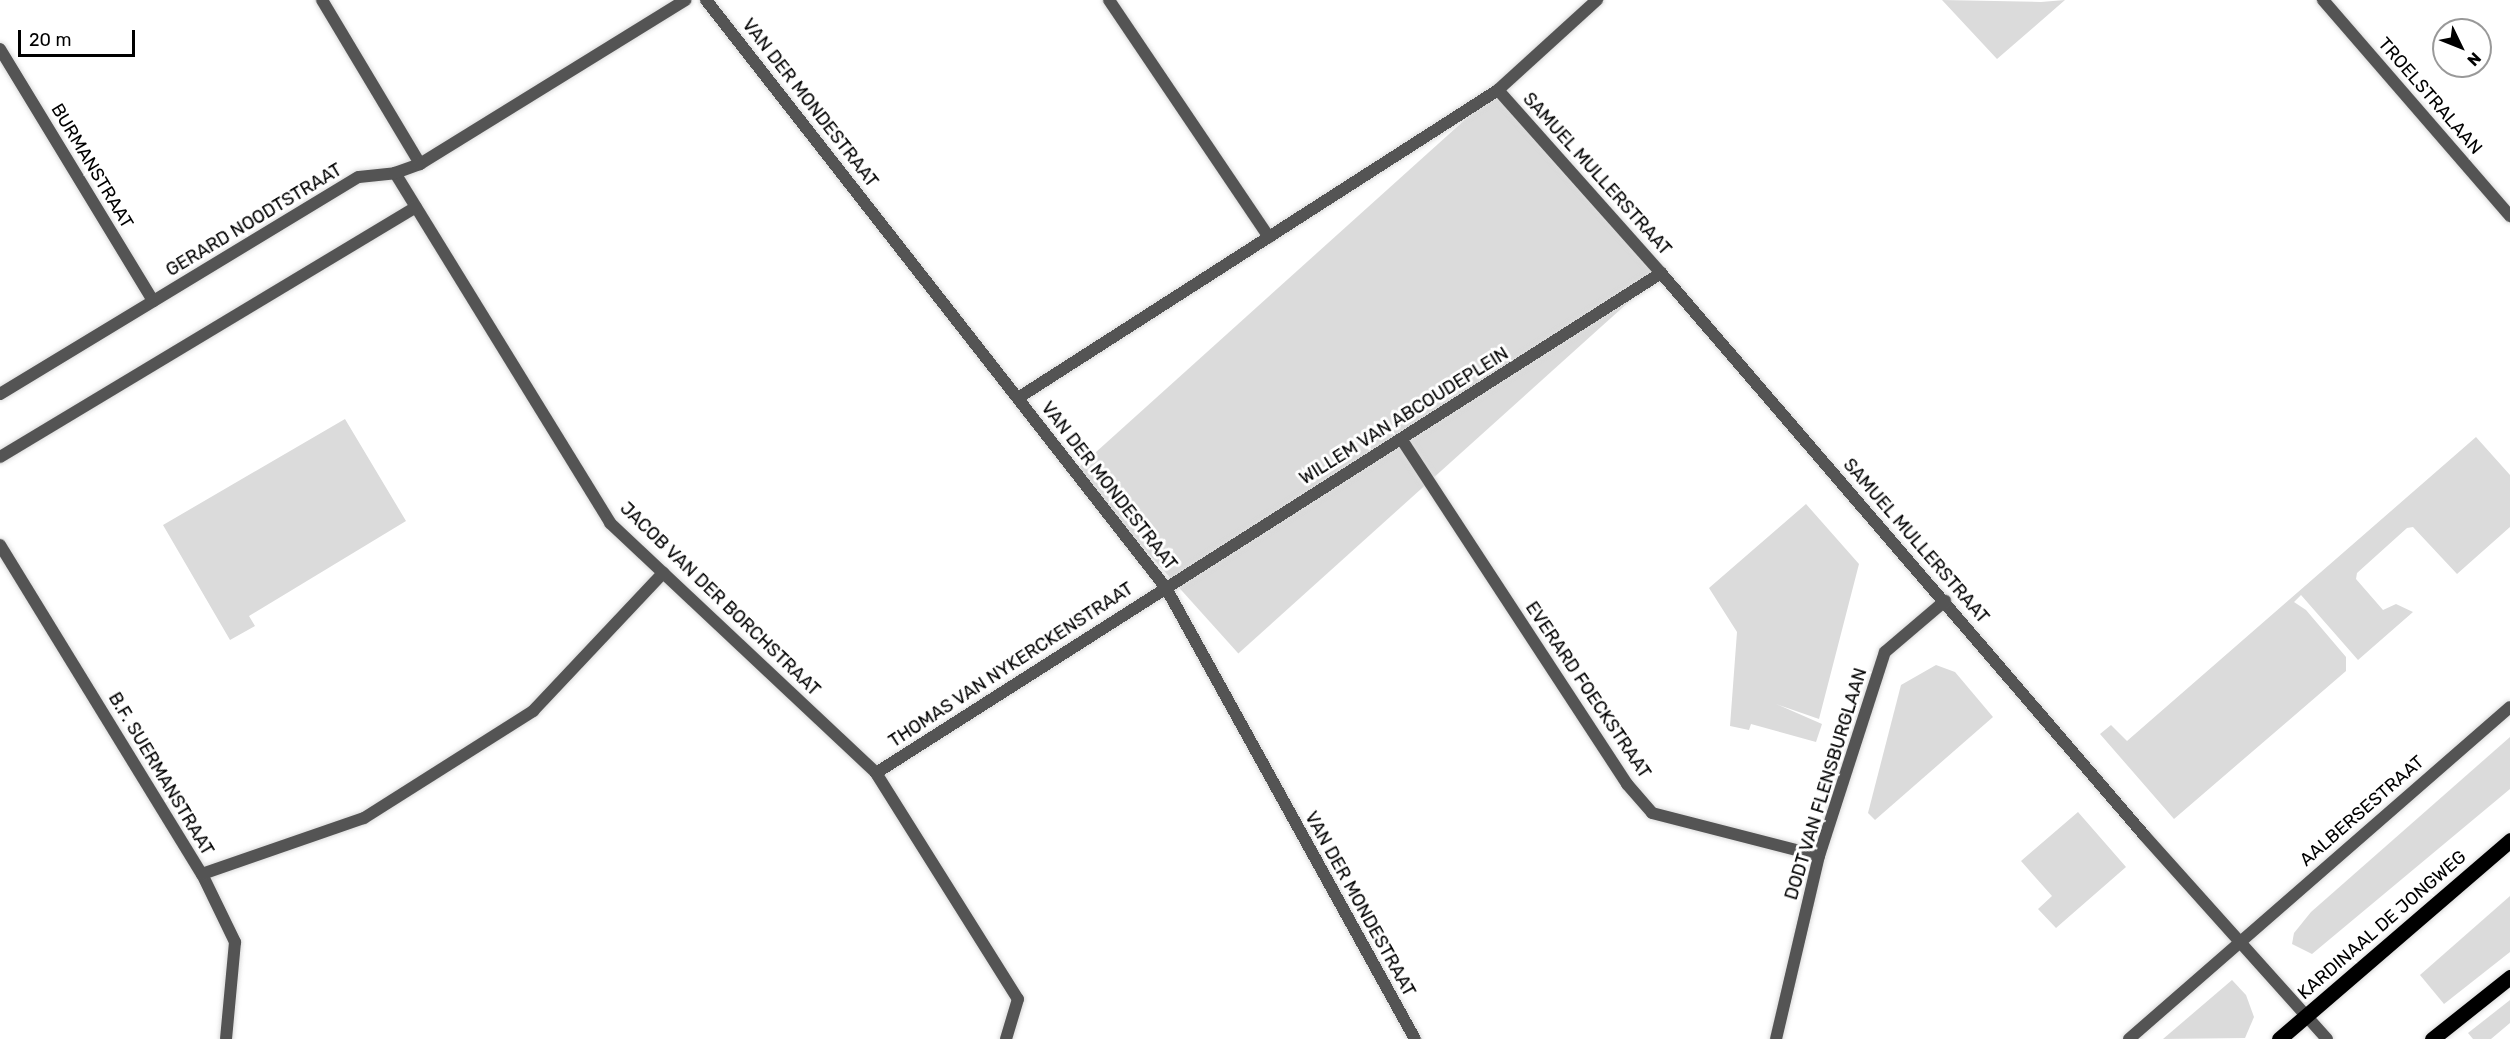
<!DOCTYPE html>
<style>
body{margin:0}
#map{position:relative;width:2510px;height:1039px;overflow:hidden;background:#fff;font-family:Rubik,sans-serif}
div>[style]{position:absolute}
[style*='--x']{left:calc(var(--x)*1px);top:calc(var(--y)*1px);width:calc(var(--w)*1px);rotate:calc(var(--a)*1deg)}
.green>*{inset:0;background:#dbdbdb;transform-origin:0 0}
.roads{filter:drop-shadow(0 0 2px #dbdbdb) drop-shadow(0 0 2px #dbdbdb)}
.minor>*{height:12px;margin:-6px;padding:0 6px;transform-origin:6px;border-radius:6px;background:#545454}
.primary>*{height:15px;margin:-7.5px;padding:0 7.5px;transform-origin:7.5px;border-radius:7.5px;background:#000}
span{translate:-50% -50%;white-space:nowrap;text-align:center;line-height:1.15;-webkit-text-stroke:6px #fff;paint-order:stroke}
.street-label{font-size:18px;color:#000}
.north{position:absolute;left:2432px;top:18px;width:60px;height:60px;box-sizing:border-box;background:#fff;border:2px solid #999;border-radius:50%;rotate:133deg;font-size:16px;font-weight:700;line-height:24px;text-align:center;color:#000}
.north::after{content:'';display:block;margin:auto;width:21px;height:27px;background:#000;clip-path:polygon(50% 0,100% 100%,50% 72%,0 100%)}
.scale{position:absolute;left:18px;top:30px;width:117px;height:27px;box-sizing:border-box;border:3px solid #000;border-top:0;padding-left:8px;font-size:18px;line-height:21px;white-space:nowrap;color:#000;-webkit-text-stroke:4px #fff;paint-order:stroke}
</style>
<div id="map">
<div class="green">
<div style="clip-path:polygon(1942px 0,2041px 2px,2065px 0,1997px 59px)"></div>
<div style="left:1498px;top:90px;width:245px;height:570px;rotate:48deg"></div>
<div style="clip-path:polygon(345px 419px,406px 521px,249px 616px,255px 626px,230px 640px,163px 525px)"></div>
<div style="clip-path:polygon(2476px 437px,2510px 475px,2510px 527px,2457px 574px,2413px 527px,2407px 528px,2357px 573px,2356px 579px,2383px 610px,2396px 604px,2413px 612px,2358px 660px,2301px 595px,2294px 602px,2306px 610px,2346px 657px,2346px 671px,2174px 819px,2100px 734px,2111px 725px,2127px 741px)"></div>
<div style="clip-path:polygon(1806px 504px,1859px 564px,1819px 719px,1776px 704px,1822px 724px,1816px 742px,1751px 724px,1749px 730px,1730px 726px,1737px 632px,1709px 588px)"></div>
<div style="clip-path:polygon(1936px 665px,1955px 672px,1993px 717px,1875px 820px,1868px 813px,1901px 685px)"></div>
<div style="clip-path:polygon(2510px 737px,2510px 789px,2312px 954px,2292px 944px,2294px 933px,2311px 912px)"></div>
<div style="clip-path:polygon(2078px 812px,2126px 867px,2056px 928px,2038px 909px,2052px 896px,2021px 861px)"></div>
<div style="clip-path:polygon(2510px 896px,2510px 952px,2444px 1004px,2420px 975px)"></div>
<div style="clip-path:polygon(2232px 980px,2246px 995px,2254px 1017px,2245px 1038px,2163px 1039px)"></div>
<div style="clip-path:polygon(2510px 1000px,2510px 1023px,2491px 1039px,2473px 1039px,2468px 1033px)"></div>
</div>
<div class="roads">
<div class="minor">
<div style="--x:322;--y:0;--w:191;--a:59.1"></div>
<div style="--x:706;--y:0;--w:747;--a:51.96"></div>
<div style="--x:1166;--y:588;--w:515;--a:61.1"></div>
<div style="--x:1109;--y:0;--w:286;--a:56"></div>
<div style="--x:2323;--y:0;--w:286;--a:49.1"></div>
<div style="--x:0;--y:49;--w:295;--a:58.7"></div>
<div style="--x:1498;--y:90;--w:245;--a:48.3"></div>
<div style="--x:1661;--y:273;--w:741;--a:49.32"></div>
<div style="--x:2144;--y:835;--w:274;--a:48.1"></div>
<div style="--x:395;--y:173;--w:411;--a:58.4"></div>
<div style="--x:610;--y:523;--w:365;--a:43.2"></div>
<div style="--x:876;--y:773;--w:267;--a:57.9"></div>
<div style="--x:1018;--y:999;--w:42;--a:106.7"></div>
<div style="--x:0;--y:394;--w:419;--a:-31.2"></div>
<div style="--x:359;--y:177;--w:36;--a:-6"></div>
<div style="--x:395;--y:173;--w:27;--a:-20"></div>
<div style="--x:420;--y:164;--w:312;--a:-31.7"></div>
<div style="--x:1018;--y:398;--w:570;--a:-32.69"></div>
<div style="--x:1498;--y:90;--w:134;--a:-42.3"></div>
<div style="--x:1402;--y:440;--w:411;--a:56.8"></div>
<div style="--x:1627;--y:784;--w:38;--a:49"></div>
<div style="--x:1652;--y:813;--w:172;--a:14.4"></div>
<div style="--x:0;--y:457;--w:485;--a:-31"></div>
<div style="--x:0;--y:545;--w:386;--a:58.5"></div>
<div style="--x:202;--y:874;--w:76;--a:64.1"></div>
<div style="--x:235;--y:942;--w:97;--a:95.3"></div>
<div style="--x:876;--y:773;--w:931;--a:-32.49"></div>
<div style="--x:202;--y:874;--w:171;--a:-19.1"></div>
<div style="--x:364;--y:818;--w:200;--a:-32.3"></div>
<div style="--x:533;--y:711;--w:190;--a:-46.7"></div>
<div style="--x:1776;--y:1039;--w:188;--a:-76.8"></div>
<div style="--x:1819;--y:856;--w:214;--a:-72.1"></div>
<div style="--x:1885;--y:652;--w:79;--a:-40.4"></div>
<div style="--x:2129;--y:1039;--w:505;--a:-41.07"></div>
</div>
<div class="primary">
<div style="--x:2279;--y:1039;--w:305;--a:-40.7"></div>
<div style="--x:2432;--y:1039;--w:100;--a:-38.5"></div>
</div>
</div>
<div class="street-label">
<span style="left:2430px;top:96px;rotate:49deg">TROELSTRALAAN</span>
<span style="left:810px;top:103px;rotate:52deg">VAN DER MONDESTRAAT</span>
<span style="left:92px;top:166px;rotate:59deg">BURMANSTRAAT</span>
<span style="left:1597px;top:174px;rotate:48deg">SAMUEL MULLERSTRAAT</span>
<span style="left:254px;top:220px;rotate:-31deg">GERARD NOODTSTRAAT</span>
<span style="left:1404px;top:416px;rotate:-32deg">WILLEM VAN ABCOUDEPLEIN</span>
<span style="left:1109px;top:486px;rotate:52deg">VAN DER MONDESTRAAT</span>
<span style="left:1916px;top:541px;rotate:49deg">SAMUEL MULLERSTRAAT</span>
<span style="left:720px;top:599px;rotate:44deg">JACOB VAN DER BORCHSTRAAT</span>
<span style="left:1011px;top:665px;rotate:-33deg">THOMAS VAN NYKERCKENSTRAAT</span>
<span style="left:1588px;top:690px;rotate:56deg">EVERARD FOECKSTRAAT</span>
<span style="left:161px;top:774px;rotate:59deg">B.F. SUERMANSTRAAT</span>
<span style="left:1826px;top:784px;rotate:-73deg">DODT VAN FLENSBURGLAAN</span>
<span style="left:2362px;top:811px;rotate:-41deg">AALBERSESTRAAT</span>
<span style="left:1360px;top:904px;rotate:61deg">VAN DER MONDESTRAAT</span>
<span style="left:2382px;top:925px;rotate:-41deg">KARDINAAL DE JONGWEG</span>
</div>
<div class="north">N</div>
<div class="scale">20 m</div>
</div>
